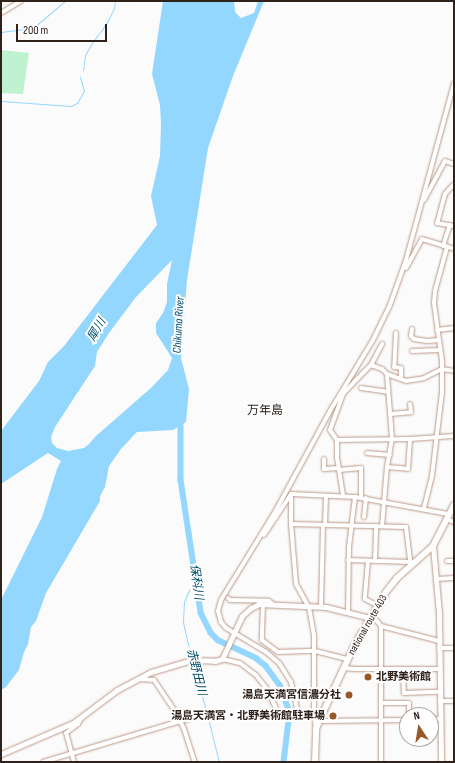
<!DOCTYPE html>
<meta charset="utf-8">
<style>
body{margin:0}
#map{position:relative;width:455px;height:763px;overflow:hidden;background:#fbfbfb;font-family:"Sofia Sans Condensed","Noto Sans JP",sans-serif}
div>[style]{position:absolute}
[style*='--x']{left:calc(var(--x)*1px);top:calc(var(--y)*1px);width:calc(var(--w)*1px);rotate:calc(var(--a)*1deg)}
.green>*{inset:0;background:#bef2d0}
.water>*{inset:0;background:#94d7fe}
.stream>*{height:1px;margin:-0.5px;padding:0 0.5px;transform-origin:0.5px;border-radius:0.5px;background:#94d7fe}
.river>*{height:5.5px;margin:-2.75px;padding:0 2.75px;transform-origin:2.75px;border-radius:2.75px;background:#94d7fe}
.roads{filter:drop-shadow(0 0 1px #bb9987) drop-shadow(0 0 1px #bb9987)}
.minor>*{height:4px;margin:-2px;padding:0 2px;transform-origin:2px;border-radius:2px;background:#fff}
.major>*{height:5px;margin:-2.5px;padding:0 2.5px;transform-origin:2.5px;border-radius:2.5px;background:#fff}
.highway>*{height:6px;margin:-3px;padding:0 3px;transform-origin:3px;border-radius:3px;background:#fff}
.dots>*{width:11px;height:11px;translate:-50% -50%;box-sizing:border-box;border:2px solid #fff;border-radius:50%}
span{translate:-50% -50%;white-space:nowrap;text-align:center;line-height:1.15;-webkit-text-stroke:4px #fff;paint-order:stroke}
.street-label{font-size:11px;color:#2f221b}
.poi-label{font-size:11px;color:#2f221b;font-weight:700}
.left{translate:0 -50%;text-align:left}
.right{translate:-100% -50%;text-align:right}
.water-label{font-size:12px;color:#034e6d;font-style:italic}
.neighbourhood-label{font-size:12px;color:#2f221b}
.frame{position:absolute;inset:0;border:2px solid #2f221b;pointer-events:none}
.north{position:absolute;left:399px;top:707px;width:40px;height:40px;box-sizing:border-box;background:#fff;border:1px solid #aca7a4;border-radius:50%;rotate:348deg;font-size:11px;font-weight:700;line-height:16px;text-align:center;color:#2f221b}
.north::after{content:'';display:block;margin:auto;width:14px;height:18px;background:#995626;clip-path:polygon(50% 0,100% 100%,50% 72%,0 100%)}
.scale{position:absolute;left:16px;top:24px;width:91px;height:18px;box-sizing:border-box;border:2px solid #2f221b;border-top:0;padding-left:5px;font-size:12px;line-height:14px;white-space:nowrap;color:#2f221b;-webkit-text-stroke:3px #fff;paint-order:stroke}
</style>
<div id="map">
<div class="green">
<div style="clip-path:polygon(1px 50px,29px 53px,23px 94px,1px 93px)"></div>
</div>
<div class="water">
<div style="clip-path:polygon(evenodd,163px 1px,234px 1px,235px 12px,241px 18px,254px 13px,258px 1px,264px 1px,233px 76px,208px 148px,187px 280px,181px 358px,189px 389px,186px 422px,173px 430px,137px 432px,121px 449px,109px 466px,105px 487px,100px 496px,100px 501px,46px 593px,36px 621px,31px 627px,28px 644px,24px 652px,19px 670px,6px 687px,1px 690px,1px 600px,42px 517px,57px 469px,61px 461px,48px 453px,1px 484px,1px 431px,39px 381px,48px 362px,64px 346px,157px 225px,151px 196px,160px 156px,161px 124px,160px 105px,152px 74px,163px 1px,172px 260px,167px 284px,167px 302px,163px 313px,156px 323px,156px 333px,172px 358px,168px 370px,152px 387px,96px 436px,89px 444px,84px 448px,68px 451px,57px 448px,52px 443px,51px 437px,55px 427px,95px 366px,97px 352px,109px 333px,136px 297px,172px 260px)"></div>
</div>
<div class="stream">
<div style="--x:1;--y:32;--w:32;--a:-7"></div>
<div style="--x:33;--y:28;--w:42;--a:-40.2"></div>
<div style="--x:83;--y:70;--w:15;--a:-82"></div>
<div style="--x:85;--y:55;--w:14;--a:-60"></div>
<div style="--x:92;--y:43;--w:24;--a:-54"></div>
<div style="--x:106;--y:24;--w:18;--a:-63"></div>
<div style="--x:114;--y:8;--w:7;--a:-82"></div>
<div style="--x:1;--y:101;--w:70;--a:4.1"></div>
<div style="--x:71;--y:106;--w:7;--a:-27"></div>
<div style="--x:77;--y:103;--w:14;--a:-60"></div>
<div style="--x:84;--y:91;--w:15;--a:-106"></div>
<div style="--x:191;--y:657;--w:37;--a:-103"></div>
<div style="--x:183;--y:621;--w:19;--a:-87"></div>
<div style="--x:184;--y:602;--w:13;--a:-67"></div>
<div style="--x:189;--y:590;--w:8;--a:-30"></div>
<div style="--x:193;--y:662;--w:51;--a:75.1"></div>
<div style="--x:207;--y:714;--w:49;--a:76"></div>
</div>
<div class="river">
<div style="--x:181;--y:419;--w:61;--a:90"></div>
<div style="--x:181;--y:480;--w:134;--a:81.4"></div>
<div style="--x:201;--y:613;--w:22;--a:63"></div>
<div style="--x:211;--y:633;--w:10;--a:45"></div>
<div style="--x:218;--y:640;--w:42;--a:25.3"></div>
<div style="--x:256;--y:658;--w:13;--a:39"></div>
<div style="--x:266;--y:666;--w:24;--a:54"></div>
<div style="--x:280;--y:685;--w:30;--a:70"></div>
<div style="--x:290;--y:713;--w:49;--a:97"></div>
</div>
<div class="roads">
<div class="minor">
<div style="--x:1;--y:13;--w:23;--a:-31"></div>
<div style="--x:454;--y:184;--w:13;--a:132"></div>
<div style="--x:445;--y:194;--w:30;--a:105"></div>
<div style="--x:437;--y:223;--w:17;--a:10"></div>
<div style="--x:424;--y:200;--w:44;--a:-61.7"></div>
<div style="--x:445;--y:161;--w:9;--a:18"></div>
<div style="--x:443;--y:246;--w:22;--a:-72"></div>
<div style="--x:406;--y:268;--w:33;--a:-61"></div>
<div style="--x:422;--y:239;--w:34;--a:17"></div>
<div style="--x:412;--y:329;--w:7;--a:98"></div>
<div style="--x:411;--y:336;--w:4;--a:45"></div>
<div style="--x:414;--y:339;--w:13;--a:9"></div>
<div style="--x:427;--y:341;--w:12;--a:-5"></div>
<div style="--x:437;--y:330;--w:17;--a:-7"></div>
<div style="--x:396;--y:333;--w:34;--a:93"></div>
<div style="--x:394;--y:367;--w:7;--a:8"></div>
<div style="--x:401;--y:368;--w:11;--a:90"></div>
<div style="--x:412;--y:351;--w:28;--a:-2"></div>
<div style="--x:371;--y:365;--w:24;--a:-62"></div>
<div style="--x:361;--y:388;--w:27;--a:8"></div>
<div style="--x:390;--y:414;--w:21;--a:-5"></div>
<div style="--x:411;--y:412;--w:8;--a:-97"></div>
<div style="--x:337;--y:440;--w:73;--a:-0.8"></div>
<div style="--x:410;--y:439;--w:44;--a:-3.9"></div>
<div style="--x:367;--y:453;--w:23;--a:5"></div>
<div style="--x:324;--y:459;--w:10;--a:90"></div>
<div style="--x:324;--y:469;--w:15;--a:-4"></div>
<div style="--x:387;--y:467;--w:21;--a:5"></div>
<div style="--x:408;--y:469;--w:30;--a:-86"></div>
<div style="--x:339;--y:470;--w:22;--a:-5"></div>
<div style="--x:361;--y:468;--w:29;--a:90"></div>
<div style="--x:291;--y:494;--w:30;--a:90"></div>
<div style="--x:291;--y:524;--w:60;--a:85.2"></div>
<div style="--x:296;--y:584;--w:26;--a:61"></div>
<div style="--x:309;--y:607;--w:29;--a:80"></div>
<div style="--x:314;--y:636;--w:81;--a:90"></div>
<div style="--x:314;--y:717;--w:10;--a:79"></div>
<div style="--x:291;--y:494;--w:64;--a:2.7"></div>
<div style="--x:355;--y:497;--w:96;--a:10.3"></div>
<div style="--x:343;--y:495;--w:36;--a:-99"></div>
<div style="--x:337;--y:459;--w:19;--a:-90"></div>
<div style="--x:337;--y:440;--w:12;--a:-125"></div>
<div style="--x:330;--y:430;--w:38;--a:-70"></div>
<div style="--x:343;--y:394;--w:16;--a:-47"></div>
<div style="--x:354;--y:382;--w:24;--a:-45"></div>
<div style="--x:371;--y:365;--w:12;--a:20"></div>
<div style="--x:382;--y:369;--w:7;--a:45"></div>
<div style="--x:387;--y:374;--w:20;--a:20"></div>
<div style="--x:406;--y:381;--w:18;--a:-9"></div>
<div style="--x:424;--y:378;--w:20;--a:-27"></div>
<div style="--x:442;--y:369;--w:12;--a:9"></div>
<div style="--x:424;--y:508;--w:33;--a:-76"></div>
<div style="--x:432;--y:476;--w:85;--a:-83.2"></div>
<div style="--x:442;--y:392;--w:31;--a:-90"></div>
<div style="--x:442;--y:361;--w:59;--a:-97.9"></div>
<div style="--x:434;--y:303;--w:12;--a:-85"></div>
<div style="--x:435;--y:291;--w:46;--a:-74.7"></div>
<div style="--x:364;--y:517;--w:19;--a:-84"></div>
<div style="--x:446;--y:519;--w:9;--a:21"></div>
<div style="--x:291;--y:524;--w:115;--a:1.5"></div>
<div style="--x:406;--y:527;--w:38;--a:83"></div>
<div style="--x:325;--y:525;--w:29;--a:-88"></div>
<div style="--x:382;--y:526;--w:59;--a:-85.2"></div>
<div style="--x:387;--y:467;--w:29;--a:-80"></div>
<div style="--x:392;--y:438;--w:64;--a:-94.5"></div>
<div style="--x:264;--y:535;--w:49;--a:-56.6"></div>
<div style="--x:348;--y:560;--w:63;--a:1.8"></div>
<div style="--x:368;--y:561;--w:38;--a:95"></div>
<div style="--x:365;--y:599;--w:15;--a:28"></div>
<div style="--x:375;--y:561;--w:35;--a:-88"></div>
<div style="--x:447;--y:561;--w:7;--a:0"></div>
<div style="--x:436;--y:579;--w:18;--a:-3"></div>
<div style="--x:228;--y:598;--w:3;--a:45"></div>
<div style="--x:230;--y:600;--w:39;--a:1"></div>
<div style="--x:269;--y:601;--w:5;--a:37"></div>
<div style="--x:263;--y:604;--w:36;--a:92"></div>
<div style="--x:262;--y:640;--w:20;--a:37"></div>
<div style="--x:278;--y:652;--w:37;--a:-2"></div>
<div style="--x:315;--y:651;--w:34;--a:14"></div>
<div style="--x:321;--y:607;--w:82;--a:-88.6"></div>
<div style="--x:348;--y:612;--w:65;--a:-89.1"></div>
<div style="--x:349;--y:547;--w:50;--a:-83.2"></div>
<div style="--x:370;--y:618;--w:8;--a:23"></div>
<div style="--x:377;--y:621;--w:6;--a:51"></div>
<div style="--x:381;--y:626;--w:136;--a:90"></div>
<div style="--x:381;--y:626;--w:60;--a:14.5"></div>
<div style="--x:439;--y:648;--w:15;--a:0"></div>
<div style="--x:222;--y:659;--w:18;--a:13"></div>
<div style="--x:240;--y:663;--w:20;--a:37"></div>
<div style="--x:256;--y:675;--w:18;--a:52"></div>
<div style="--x:267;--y:689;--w:21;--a:65"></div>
<div style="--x:344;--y:668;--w:11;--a:5"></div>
<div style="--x:355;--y:669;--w:84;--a:0"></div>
<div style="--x:403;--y:669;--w:24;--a:88"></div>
<div style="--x:404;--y:693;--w:35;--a:-2"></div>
<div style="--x:138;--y:679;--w:16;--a:4"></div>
<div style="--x:154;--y:680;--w:37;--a:56"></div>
<div style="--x:175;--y:711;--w:20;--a:63"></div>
<div style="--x:184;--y:729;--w:35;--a:72"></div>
<div style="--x:440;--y:701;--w:14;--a:0"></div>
<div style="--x:381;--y:703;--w:28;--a:0"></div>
<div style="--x:409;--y:703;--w:12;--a:90"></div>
<div style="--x:299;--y:717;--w:36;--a:-103"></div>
<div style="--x:291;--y:682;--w:22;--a:-122"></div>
<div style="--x:279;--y:663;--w:17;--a:-140"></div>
<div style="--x:266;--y:652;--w:47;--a:-149"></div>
<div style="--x:226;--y:628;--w:8;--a:-130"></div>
<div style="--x:221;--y:622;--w:11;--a:-105"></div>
<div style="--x:218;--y:611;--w:11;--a:-75"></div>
<div style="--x:221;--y:600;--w:103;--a:-58.5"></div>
<div style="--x:275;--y:512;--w:115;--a:-61.4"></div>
<div style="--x:330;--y:411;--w:83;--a:-58.8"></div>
<div style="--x:373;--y:340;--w:39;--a:-64"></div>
<div style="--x:390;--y:305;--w:48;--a:-70.4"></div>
<div style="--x:406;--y:260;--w:183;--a:-74.8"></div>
<div style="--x:431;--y:719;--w:9;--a:0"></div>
<div style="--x:319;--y:721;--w:88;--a:-0.7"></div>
<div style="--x:43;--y:762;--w:175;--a:-16.6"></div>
<div style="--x:74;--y:762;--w:30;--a:-105"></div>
<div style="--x:66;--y:733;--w:15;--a:-37"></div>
<div style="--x:78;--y:724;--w:7;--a:-63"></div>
</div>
<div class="major">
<div style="--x:433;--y:546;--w:67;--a:84.9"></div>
<div style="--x:439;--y:613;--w:149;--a:89.2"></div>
<div style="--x:1;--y:754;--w:78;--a:-23.3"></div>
<div style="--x:73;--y:723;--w:55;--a:-36.9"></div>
<div style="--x:117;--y:690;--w:38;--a:-28"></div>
<div style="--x:151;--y:672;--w:43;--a:-16.3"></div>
<div style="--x:192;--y:660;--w:23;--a:2"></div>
<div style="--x:215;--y:661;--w:7;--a:-16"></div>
<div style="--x:222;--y:659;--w:47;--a:-65.1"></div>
<div style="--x:242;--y:616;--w:12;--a:-42"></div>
<div style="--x:251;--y:608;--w:9;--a:-27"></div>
<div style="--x:259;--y:604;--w:67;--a:2.6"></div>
<div style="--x:326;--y:607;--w:45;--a:14"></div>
</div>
<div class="highway">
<div style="--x:315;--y:762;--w:33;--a:-88"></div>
<div style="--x:316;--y:729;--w:9;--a:-69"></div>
<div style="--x:319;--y:721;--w:87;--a:-64.9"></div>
<div style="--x:356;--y:642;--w:58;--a:-59"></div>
<div style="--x:386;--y:592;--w:18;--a:-52"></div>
<div style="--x:397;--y:578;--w:48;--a:-41.6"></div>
<div style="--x:433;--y:546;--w:46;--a:-62.9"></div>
</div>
</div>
<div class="dots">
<div style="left:368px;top:677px;background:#995626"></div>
<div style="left:349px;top:695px;background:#995626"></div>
<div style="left:333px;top:716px;background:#995626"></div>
</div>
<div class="street-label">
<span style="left:368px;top:625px;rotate:-60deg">national route 403</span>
</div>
<div class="poi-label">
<span class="left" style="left:376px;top:677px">北野美術館</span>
<span class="right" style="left:341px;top:695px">湯島天満宮信濃分社</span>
<span class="right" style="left:325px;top:716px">湯島天満宮・北野美術館駐車場</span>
</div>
<div class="water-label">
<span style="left:179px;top:325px;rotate:-87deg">Chikuma River</span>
<span style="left:97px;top:330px;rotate:-59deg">犀川</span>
<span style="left:196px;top:582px;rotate:82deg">保科川</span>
<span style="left:196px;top:672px;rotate:76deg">赤野田川</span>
</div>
<div class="neighbourhood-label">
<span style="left:265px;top:411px">万年島</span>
</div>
<div class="frame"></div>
<div class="north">N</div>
<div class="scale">200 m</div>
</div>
